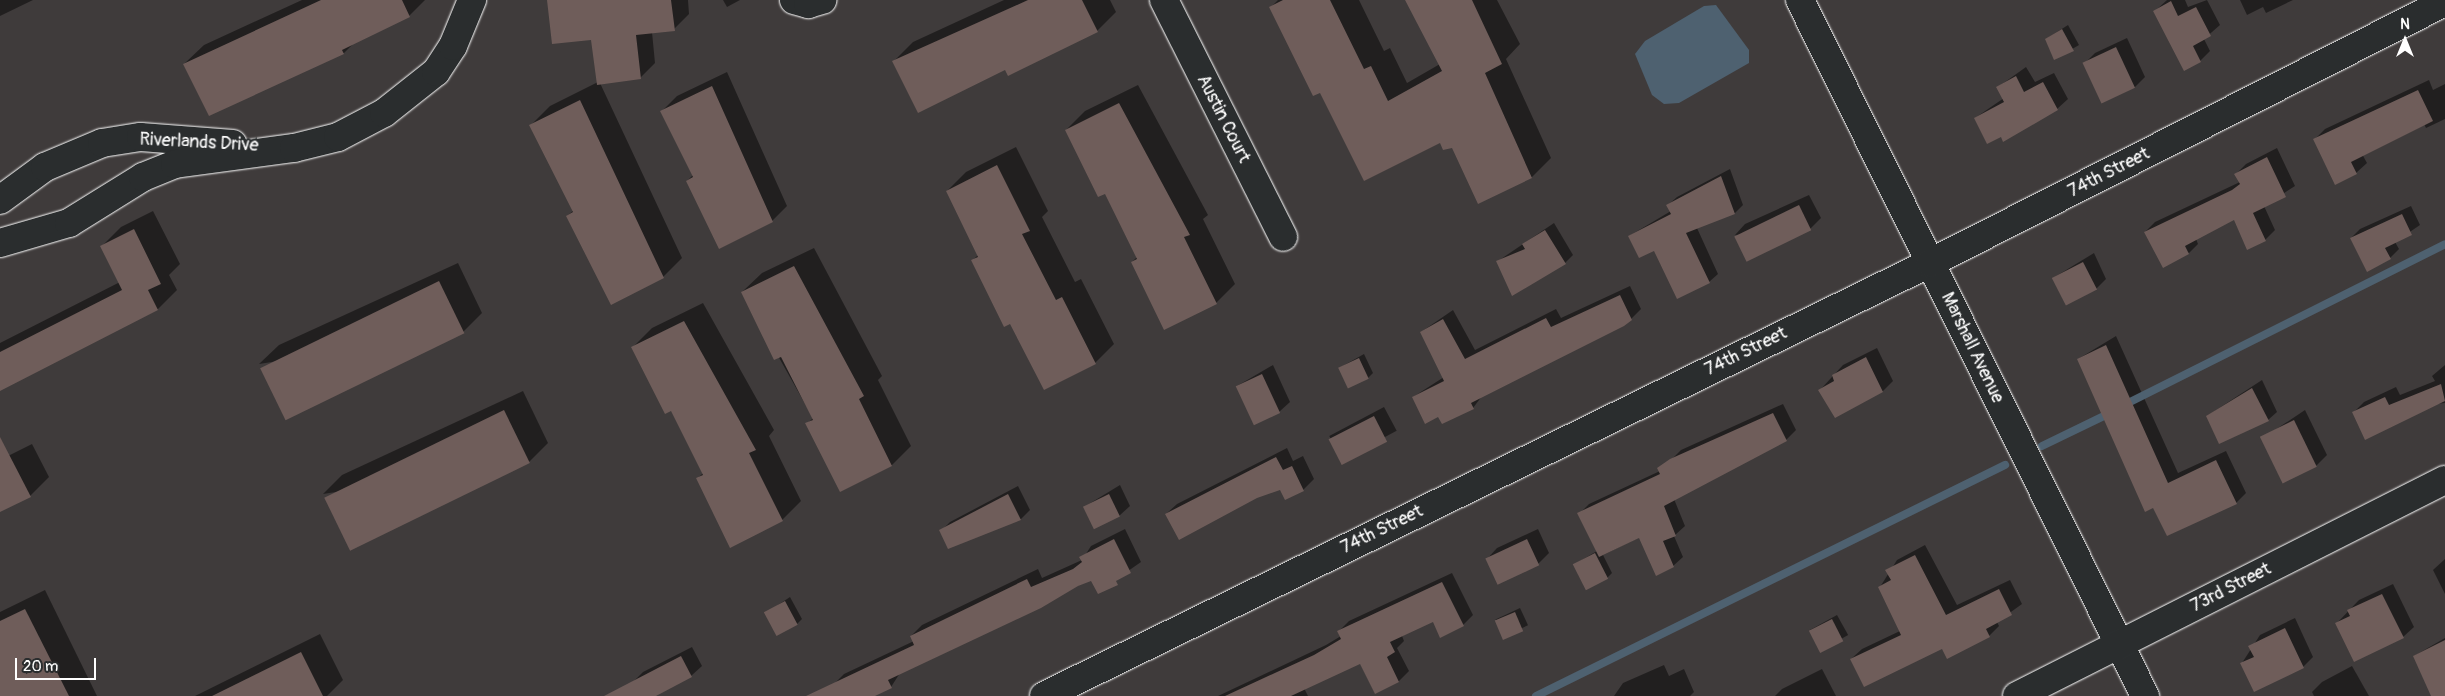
<!DOCTYPE html>
<style>
body{margin:0}
#map{position:relative;width:2445px;height:696px;overflow:hidden;background:#3f3b3b;font-family:Pangolin,sans-serif}
div>[style]{position:absolute}
[style*='--x']{left:calc(var(--x)*1px);top:calc(var(--y)*1px);width:calc(var(--w)*1px);rotate:calc(var(--a)*1deg)}
.water>*{inset:0;background:#4e6170}
.shadow>*{inset:0;background:#0007;transform-origin:0 0}
.stream>*{height:8px;margin:-4px;padding:0 4px;transform-origin:4px;border-radius:4px;background:#4e6170}
.building>*{inset:0;background:#6f5d5a;transform-origin:0 0}
.roads{filter:drop-shadow(0 0 1px #fff) drop-shadow(0 0 1px #fff)}
.minor>*{height:28px;margin:-14px;padding:0 14px;transform-origin:14px;border-radius:14px;background:#2a2d2e}
span{translate:-50% -50%;white-space:nowrap;text-align:center;line-height:1.15;-webkit-text-stroke:4px #2a2d2e;paint-order:stroke}
.street-label{font-size:18px;color:#fff}
.north{position:absolute;left:2380px;top:15px;width:50px;height:50px;-webkit-text-stroke:4px #2a2d2e;paint-order:stroke;rotate:0deg;font-size:14px;font-weight:700;line-height:20px;text-align:center;color:#fff}
.north::after{content:'';display:block;margin:auto;width:18px;height:22px;background:#fff;clip-path:polygon(50% 0,100% 100%,50% 72%,0 100%)}
.scale{position:absolute;left:15px;top:658px;width:81px;height:22px;box-sizing:border-box;border:2px solid #fff;border-top:0;padding-left:6px;font-size:15px;line-height:18px;white-space:nowrap;color:#fff;-webkit-text-stroke:4px #2a2d2e;paint-order:stroke}
</style>
<div id="map">
<div class="water">
<div style="clip-path:polygon(1716px 5px,1749px 50px,1749px 63px,1679px 103px,1664px 104px,1652px 95px,1635px 54px,1645px 41px,1704px 6px)"></div>
</div>
<div class="shadow">
<div style="clip-path:polygon(0 0,33px 0,0 16px)"></div>
<div style="clip-path:polygon(302px 0,425px 0,409px 16px,354px 43px,344px 53px,184px 64px,204px 45px)"></div>
<div style="clip-path:polygon(548px 0,688px 0,689px 14px,674px 29px,652px 32px,655px 63px,640px 78px,600px 83px,682px 258px,663px 277px,567px 216px,574px 210px,531px 125px,550px 106px,598px 82px,592px 38px)"></div>
<div style="clip-path:polygon(723px 0,740px 0,727px 7px)"></div>
<div style="clip-path:polygon(1004px 0,1110px 0,1116px 12px,1097px 31px,1005px 69px,894px 61px,913px 42px)"></div>
<div style="clip-path:polygon(1278px 0,1359px 0,1384px 51px,1390px 48px,1407px 83px,1440px 64px,1407px 0,1497px 0,1520px 44px,1506px 59px,1551px 158px,1532px 177px,1479px 202px,1452px 146px,1321px 91px,1271px 7px)"></div>
<div style="clip-path:polygon(2167px 0,2185px 0,2188px 7px,2207px 0,2220px 25px,2204px 39px,2210px 51px,2200px 61px,2154px 12px)"></div>
<div style="clip-path:polygon(2240px 0,2293px 0,2266px 13px,2263px 7px,2247px 15px)"></div>
<div style="clip-path:polygon(2068px 25px,2079px 45px,2055px 59px,2046px 39px)"></div>
<div style="clip-path:polygon(2127px 38px,2145px 77px,2135px 87px,2103px 102px,2085px 63px,2095px 53px)"></div>
<div style="clip-path:polygon(2026px 67px,2035px 82px,2054px 73px,2068px 99px,2057px 109px,2001px 136px,1975px 118px,2004px 98px,1998px 87px)"></div>
<div style="clip-path:polygon(727px 72px,787px 206px,772px 221px,687px 181px,693px 175px,662px 111px,677px 96px)"></div>
<div style="clip-path:polygon(2429px 80px,2433px 90px,2445px 84px,2445px 119px,2426px 128px,2424px 124px,2362px 154px,2367px 163px,2356px 173px,2315px 139px,2325px 129px)"></div>
<div style="clip-path:polygon(1138px 85px,1208px 215px,1203px 219px,1235px 284px,1216px 303px,1132px 262px,1137px 257px,1105px 192px,1066px 130px,1085px 111px)"></div>
<div style="clip-path:polygon(1016px 147px,1048px 211px,1042px 217px,1075px 282px,1081px 279px,1114px 344px,1095px 363px,1011px 322px,972px 261px,979px 254px,947px 191px,966px 172px)"></div>
<div style="clip-path:polygon(2277px 148px,2295px 186px,2264px 206px,2275px 230px,2265px 240px,2234px 218px,2196px 239px,2198px 244px,2189px 253px,2145px 232px,2155px 222px,2240px 182px,2236px 174px,2246px 164px)"></div>
<div style="clip-path:polygon(1730px 169px,1743px 205px,1735px 213px,1697px 228px,1718px 274px,1709px 282px,1629px 236px,1671px 211px,1668px 205px,1677px 197px)"></div>
<div style="clip-path:polygon(1809px 195px,1821px 218px,1810px 229px,1735px 235px,1745px 224px)"></div>
<div style="clip-path:polygon(2411px 206px,2420px 225px,2395px 242px,2399px 249px,2390px 258px,2351px 238px,2360px 229px)"></div>
<div style="clip-path:polygon(153px 211px,180px 264px,169px 275px,177px 290px,158px 309px,0 389px,0 343px,120px 282px,102px 246px,121px 227px)"></div>
<div style="clip-path:polygon(1554px 223px,1573px 255px,1565px 263px,1498px 261px)"></div>
<div style="clip-path:polygon(814px 248px,882px 376px,878px 380px,911px 446px,892px 465px,840px 490px,807px 424px,813px 418px,742px 292px,762px 273px)"></div>
<div style="clip-path:polygon(2094px 253px,2106px 279px,2096px 289px,2053px 278px)"></div>
<div style="clip-path:polygon(458px 263px,482px 313px,463px 332px,259px 364px,279px 345px)"></div>
<div style="clip-path:polygon(1630px 286px,1641px 309px,1631px 319px,1482px 396px,1473px 408px,1439px 416px,1413px 397px,1444px 377px,1421px 332px,1453px 310px,1475px 350px,1556px 309px,1561px 318px)"></div>
<div style="clip-path:polygon(703px 303px,774px 430px,769px 436px,801px 501px,782px 520px,697px 479px,703px 473px,672px 409px,633px 347px,652px 328px)"></div>
<div style="clip-path:polygon(2116px 336px,2178px 473px,2226px 451px,2246px 493px,2236px 503px,2168px 535px,2078px 359px)"></div>
<div style="clip-path:polygon(1877px 348px,1893px 381px,1883px 391px,1820px 390px,1843px 365px)"></div>
<div style="clip-path:polygon(1364px 354px,1373px 373px,1368px 378px,1339px 368px)"></div>
<div style="clip-path:polygon(1273px 365px,1290px 402px,1279px 412px,1237px 386px)"></div>
<div style="clip-path:polygon(2445px 365px,2445px 403px,2354px 412px,2364px 402px,2396px 387px,2400px 395px,2435px 381px,2432px 376px)"></div>
<div style="clip-path:polygon(2262px 380px,2277px 412px,2268px 420px,2207px 416px)"></div>
<div style="clip-path:polygon(523px 391px,548px 443px,529px 462px,323px 494px,342px 475px)"></div>
<div style="clip-path:polygon(1783px 404px,1796px 430px,1786px 440px,1674px 499px,1685px 526px,1674px 536px,1683px 557px,1673px 566px,1640px 537px,1603px 555px,1612px 573px,1607px 578px,1575px 564px,1597px 551px,1579px 514px,1589px 504px,1660px 471px,1681px 450px)"></div>
<div style="left:1384px;top:407px;width:27px;height:62px;rotate:62deg"></div>
<div style="clip-path:polygon(2305px 410px,2327px 455px,2316px 466px,2263px 438px)"></div>
<div style="clip-path:polygon(32px 444px,49px 477px,30px 496px,0 511px,0 460px)"></div>
<div style="clip-path:polygon(1287px 448px,1293px 461px,1303px 456px,1314px 479px,1303px 490px,1281px 488px,1166px 514px,1177px 504px)"></div>
<div style="clip-path:polygon(1120px 485px,1130px 506px,1119px 516px,1084px 507px)"></div>
<div style="clip-path:polygon(1018px 486px,1030px 510px,1021px 519px,949px 547px,941px 531px,950px 522px)"></div>
<div style="clip-path:polygon(1125px 529px,1141px 562px,1098px 592px,1091px 579px,900px 673px,891px 687px,872px 696px,839px 696px,834px 684px,844px 674px,914px 641px,911px 636px,922px 625px,1038px 569px,1042px 578px,1082px 560px,1091px 546px)"></div>
<div style="clip-path:polygon(1538px 529px,1549px 553px,1538px 564px,1498px 583px,1487px 559px,1497px 548px)"></div>
<div style="clip-path:polygon(1925px 545px,1957px 605px,2010px 580px,2022px 604px,1997px 622px,1999px 626px,1989px 636px,1851px 659px,1862px 649px,1900px 631px,1880px 587px,1897px 560px)"></div>
<div style="clip-path:polygon(2445px 559px,2445px 594px,2433px 570px)"></div>
<div style="clip-path:polygon(1452px 573px,1473px 615px,1463px 625px,1433px 620px,1402px 636px,1404px 641px,1397px 648px,1409px 671px,1399px 681px,1375px 693px,1360px 663px,1304px 688px,1308px 696px,1218px 696px,1326px 645px,1341px 636px,1339px 631px,1349px 621px)"></div>
<div style="clip-path:polygon(2393px 584px,2414px 627px,2403px 637px,2337px 623px,2359px 600px)"></div>
<div style="clip-path:polygon(45px 590px,97px 696px,0 696px,0 612px)"></div>
<div style="clip-path:polygon(790px 597px,802px 619px,797px 624px,766px 613px)"></div>
<div style="left:1520px;top:608px;width:19px;height:27px;rotate:65deg"></div>
<div style="left:1837px;top:615px;width:23px;height:31px;rotate:61deg"></div>
<div style="clip-path:polygon(2295px 618px,2313px 657px,2303px 667px,2242px 663px,2260px 635px)"></div>
<div style="clip-path:polygon(320px 634px,343px 680px,327px 696px,195px 696px)"></div>
<div style="clip-path:polygon(2445px 638px,2445px 687px,2414px 656px)"></div>
<div style="clip-path:polygon(692px 647px,702px 666px,691px 676px,653px 696px,640px 696px,633px 682px,643px 672px)"></div>
<div style="clip-path:polygon(1664px 665px,1669px 676px,1684px 669px,1694px 692px,1690px 696px,1614px 696px,1623px 683px)"></div>
<div style="clip-path:polygon(2352px 666px,2369px 696px,2314px 696px,2312px 692px,2322px 682px)"></div>
<div style="clip-path:polygon(1822px 669px,1836px 696px,1775px 696px,1782px 689px)"></div>
</div>
<div class="stream">
<div style="--x:2122;--y:406;--w:361;--a:-26.6"></div>
<div style="--x:2042;--y:446;--w:76;--a:-25.9"></div>
<div style="--x:1536;--y:696;--w:523;--a:-26.22"></div>
</div>
<div class="building">
<div style="clip-path:polygon(321px 0,402px 0,410px 17px,342px 50px,344px 54px,209px 116px,183px 64px)"></div>
<div style="clip-path:polygon(547px 0,671px 0,675px 31px,636px 35px,641px 79px,597px 85px,591px 40px,552px 44px)"></div>
<div style="clip-path:polygon(1028px 0,1082px 0,1098px 32px,1008px 76px,1005px 70px,918px 113px,892px 61px)"></div>
<div style="clip-path:polygon(1283px 0,1330px 0,1364px 69px,1371px 66px,1388px 101px,1442px 71px,1405px 0,1472px 0,1502px 64px,1485px 73px,1532px 178px,1478px 204px,1452px 148px,1443px 150px,1440px 143px,1364px 181px,1320px 93px,1313px 96px,1269px 7px)"></div>
<div style="clip-path:polygon(2171px 1px,2178px 16px,2196px 7px,2211px 36px,2193px 46px,2201px 62px,2184px 71px,2153px 11px)"></div>
<div style="clip-path:polygon(2062px 29px,2074px 51px,2054px 60px,2045px 39px)"></div>
<div style="left:2116px;top:47px;width:45px;height:37px;rotate:65deg"></div>
<div style="clip-path:polygon(2016px 76px,2024px 92px,2043px 82px,2058px 110px,2003px 142px,2001px 137px,1987px 144px,1974px 118px,2004px 102px,1996px 87px)"></div>
<div style="clip-path:polygon(712px 86px,773px 222px,719px 249px,686px 181px,693px 177px,660px 111px)"></div>
<div style="clip-path:polygon(2418px 90px,2433px 121px,2351px 162px,2357px 174px,2335px 185px,2313px 139px)"></div>
<div style="clip-path:polygon(580px 100px,664px 278px,611px 305px,566px 216px,573px 212px,529px 125px)"></div>
<div style="clip-path:polygon(1119px 103px,1190px 235px,1184px 237px,1217px 304px,1164px 330px,1131px 262px,1137px 259px,1105px 194px,1098px 197px,1065px 130px)"></div>
<div style="clip-path:polygon(2267px 157px,2286px 197px,2253px 213px,2266px 241px,2247px 250px,2234px 220px,2185px 246px,2189px 254px,2163px 268px,2144px 232px,2232px 190px,2240px 184px,2234px 174px)"></div>
<div style="clip-path:polygon(997px 165px,1030px 231px,1022px 234px,1056px 300px,1062px 297px,1096px 364px,1044px 390px,1010px 324px,1004px 327px,971px 260px,978px 257px,946px 191px)"></div>
<div style="clip-path:polygon(1721px 176px,1735px 214px,1686px 233px,1710px 283px,1677px 299px,1654px 251px,1639px 258px,1628px 236px,1671px 214px,1666px 205px)"></div>
<div style="left:1799px;top:205px;width:28px;height:72px;rotate:64deg"></div>
<div style="clip-path:polygon(2402px 214px,2412px 235px,2385px 248px,2391px 259px,2367px 272px,2350px 238px)"></div>
<div style="clip-path:polygon(134px 229px,161px 284px,148px 290px,158px 310px,0 391px,0 352px,122px 290px,100px 246px)"></div>
<div style="clip-path:polygon(1545px 230px,1566px 264px,1512px 296px,1496px 261px,1525px 249px,1522px 244px)"></div>
<div style="left:2083px;top:262px;width:31px;height:35px;rotate:63deg"></div>
<div style="clip-path:polygon(794px 266px,864px 396px,859px 399px,892px 466px,840px 492px,805px 423px,813px 420px,781px 357px,774px 360px,741px 292px)"></div>
<div style="left:439px;top:281px;width:58px;height:199px;rotate:64deg"></div>
<div style="clip-path:polygon(1620px 295px,1632px 320px,1624px 326px,1471px 403px,1474px 409px,1442px 424px,1438px 417px,1425px 424px,1412px 397px,1444px 381px,1420px 332px,1443px 319px,1465px 359px,1546px 318px,1551px 327px)"></div>
<div style="clip-path:polygon(684px 321px,756px 450px,749px 453px,783px 521px,730px 548px,696px 478px,703px 475px,671px 411px,665px 414px,631px 347px)"></div>
<div style="clip-path:polygon(2106px 345px,2168px 483px,2216px 460px,2237px 504px,2167px 536px,2153px 508px,2145px 512px,2077px 359px)"></div>
<div style="clip-path:polygon(1866px 357px,1883px 392px,1835px 418px,1818px 390px,1834px 381px,1832px 375px)"></div>
<div style="left:1359px;top:358px;width:23px;height:23px;rotate:65deg"></div>
<div style="left:1262px;top:374px;width:43px;height:29px;rotate:65deg"></div>
<div style="clip-path:polygon(2441px 384px,2445px 401px,2365px 440px,2352px 412px,2385px 397px,2389px 405px)"></div>
<div style="clip-path:polygon(2252px 388px,2269px 421px,2219px 444px,2206px 416px)"></div>
<div style="left:504px;top:410px;width:59px;height:200px;rotate:64deg"></div>
<div style="clip-path:polygon(1773px 413px,1787px 441px,1664px 506px,1676px 536px,1663px 541px,1674px 567px,1656px 576px,1639px 538px,1599px 557px,1577px 513px,1660px 474px,1657px 468px,1670px 459px)"></div>
<div style="left:1374px;top:416px;width:29px;height:51px;rotate:63deg"></div>
<div style="left:2294px;top:420px;width:52px;height:38px;rotate:64deg"></div>
<div style="clip-path:polygon(0 437px,31px 497px,0 512px)"></div>
<div style="clip-path:polygon(1276px 457px,1283px 470px,1292px 466px,1304px 491px,1285px 500px,1280px 490px,1257px 498px,1179px 540px,1165px 514px)"></div>
<div style="clip-path:polygon(1008px 494px,1021px 520px,948px 549px,939px 530px)"></div>
<div style="left:1109px;top:494px;width:25px;height:29px;rotate:64deg"></div>
<div style="clip-path:polygon(1114px 539px,1131px 573px,1116px 581px,1118px 585px,1098px 594px,1091px 581px,1078px 586px,1041px 608px,888px 680px,892px 688px,875px 696px,806px 696px,914px 645px,910px 636px,1027px 579px,1031px 587px,1073px 569px,1082px 562px,1079px 557px)"></div>
<div style="left:1527px;top:539px;width:29px;height:46px;rotate:65deg"></div>
<div style="left:1595px;top:553px;width:29px;height:25px;rotate:63deg"></div>
<div style="clip-path:polygon(1915px 555px,1946px 615px,1999px 589px,2012px 615px,1986px 629px,1990px 637px,1947px 659px,1942px 649px,1864px 687px,1850px 659px,1901px 635px,1878px 587px,1891px 580px,1885px 570px)"></div>
<div style="clip-path:polygon(1442px 582px,1464px 626px,1440px 638px,1433px 622px,1390px 642px,1395px 652px,1387px 657px,1399px 682px,1375px 694px,1360px 664px,1291px 696px,1225px 696px,1314px 655px,1341px 639px,1337px 631px)"></div>
<div style="clip-path:polygon(2382px 594px,2404px 638px,2354px 662px,2335px 623px,2350px 616px,2347px 610px)"></div>
<div style="left:785px;top:601px;width:27px;height:24px;rotate:62deg"></div>
<div style="clip-path:polygon(25px 609px,69px 696px,0 696px,0 621px)"></div>
<div style="left:1515px;top:612px;width:21px;height:22px;rotate:67deg"></div>
<div style="left:1832px;top:619px;width:25px;height:26px;rotate:63deg"></div>
<div style="clip-path:polygon(2285px 628px,2304px 668px,2254px 692px,2240px 663px,2254px 657px,2248px 646px)"></div>
<div style="clip-path:polygon(2445px 640px,2445px 696px,2431px 696px,2413px 656px)"></div>
<div style="clip-path:polygon(301px 652px,323px 696px,212px 696px)"></div>
<div style="clip-path:polygon(681px 656px,692px 677px,656px 696px,604px 696px)"></div>
</div>
<div class="roads">
<div class="minor">
<div style="--x:794;--y:0;--w:15;--a:16"></div>
<div style="--x:808;--y:4;--w:15;--a:-16"></div>
<div style="--x:1164;--y:0;--w:265;--a:63.3"></div>
<div style="--x:1800;--y:0;--w:777;--a:63.63"></div>
<div style="--x:0;--y:200;--w:56;--a:-36.3"></div>
<div style="--x:45;--y:167;--w:62;--a:-22.8"></div>
<div style="--x:102;--y:143;--w:39;--a:-9"></div>
<div style="--x:141;--y:137;--w:92;--a:4.4"></div>
<div style="--x:0;--y:243;--w:72;--a:-16.2"></div>
<div style="--x:69;--y:223;--w:87;--a:-31.9"></div>
<div style="--x:143;--y:177;--w:35;--a:-22"></div>
<div style="--x:175;--y:164;--w:120;--a:-7.7"></div>
<div style="--x:294;--y:148;--w:45;--a:-14"></div>
<div style="--x:338;--y:137;--w:52;--a:-27.6"></div>
<div style="--x:384;--y:113;--w:66;--a:-38.3"></div>
<div style="--x:436;--y:72;--w:31;--a:-57"></div>
<div style="--x:453;--y:46;--w:50;--a:-67.6"></div>
<div style="--x:1044;--y:696;--w:986;--a:-26.05"></div>
<div style="--x:1930;--y:263;--w:577;--a:-26.88"></div>
<div style="--x:2017;--y:696;--w:479;--a:-26.8"></div>
</div>
</div>
<div class="street-label">
<span style="left:1223px;top:119px;rotate:63deg">Austin Court</span>
<span style="left:199px;top:143px;rotate:3deg">Riverlands Drive</span>
<span style="left:2109px;top:173px;rotate:-27deg">74th Street</span>
<span style="left:1972px;top:348px;rotate:64deg">Marshall Avenue</span>
<span style="left:1746px;top:352px;rotate:-26deg">74th Street</span>
<span style="left:1382px;top:530px;rotate:-26deg">74th Street</span>
<span style="left:2231px;top:588px;rotate:-27deg">73rd Street</span>
</div>
<div class="north">N</div>
<div class="scale">20 m</div>
</div>
